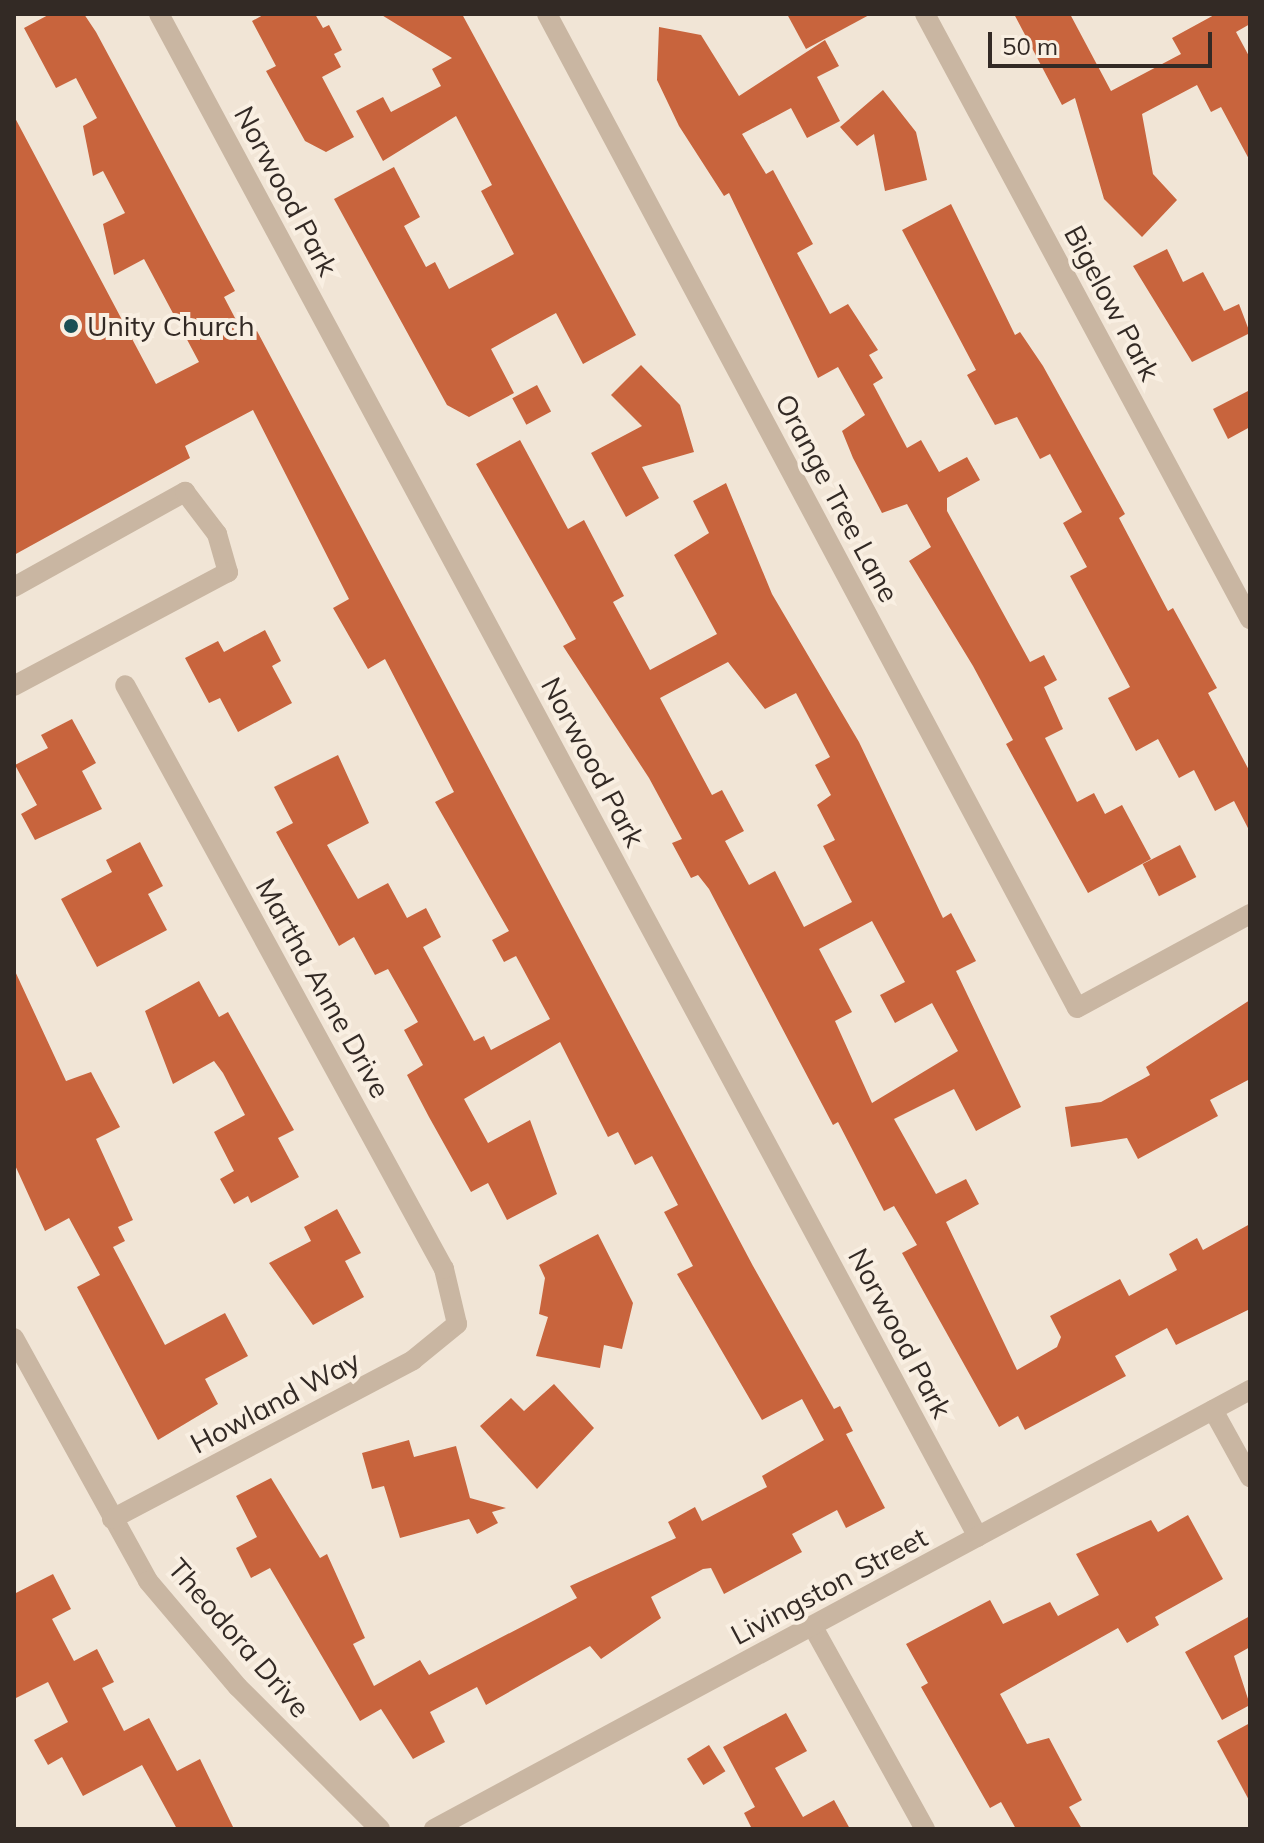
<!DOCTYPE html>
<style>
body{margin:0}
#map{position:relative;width:1264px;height:1843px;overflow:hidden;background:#f1e5d6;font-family:Mulish,sans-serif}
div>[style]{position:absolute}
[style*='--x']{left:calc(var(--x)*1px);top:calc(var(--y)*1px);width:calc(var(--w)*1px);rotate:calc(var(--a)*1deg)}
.building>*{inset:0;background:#c8643d;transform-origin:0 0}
.minor>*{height:20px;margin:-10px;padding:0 10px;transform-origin:10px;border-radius:10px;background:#c9b6a2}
.dots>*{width:22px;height:22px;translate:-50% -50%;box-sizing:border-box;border:4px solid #f9efe2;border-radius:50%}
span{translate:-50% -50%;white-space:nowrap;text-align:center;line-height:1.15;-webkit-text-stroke:8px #f9efe2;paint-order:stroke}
.street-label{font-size:28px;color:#332a25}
.poi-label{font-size:28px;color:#332a25}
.left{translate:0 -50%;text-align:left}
.frame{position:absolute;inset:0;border:16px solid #332a25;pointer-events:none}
.scale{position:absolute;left:988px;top:32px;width:224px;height:36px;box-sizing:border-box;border:4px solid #332a25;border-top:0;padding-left:10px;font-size:24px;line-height:28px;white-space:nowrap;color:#332a25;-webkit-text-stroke:6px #f9efe2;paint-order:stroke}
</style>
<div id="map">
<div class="building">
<div style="clip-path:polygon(50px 14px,84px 14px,96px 32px,235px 291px,224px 297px,245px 337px,257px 331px,753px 1266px,834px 1409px,840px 1406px,853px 1431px,846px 1434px,885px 1508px,846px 1528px,837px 1510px,792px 1534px,802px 1552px,724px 1594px,711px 1568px,703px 1569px,651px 1597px,661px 1618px,601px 1659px,590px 1646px,486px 1705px,477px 1687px,430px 1712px,445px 1742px,413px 1759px,381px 1709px,360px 1721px,270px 1568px,251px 1578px,236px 1548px,257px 1537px,236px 1496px,271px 1478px,320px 1558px,327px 1554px,365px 1638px,353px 1644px,374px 1686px,420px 1660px,429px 1675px,577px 1598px,570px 1586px,676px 1538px,668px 1522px,695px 1507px,702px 1521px,767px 1487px,762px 1476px,824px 1440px,802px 1399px,762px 1420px,677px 1274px,693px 1266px,664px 1212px,678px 1205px,652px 1156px,635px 1165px,618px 1132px,608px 1137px,560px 1042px,464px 1099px,488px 1143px,530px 1120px,557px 1194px,507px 1220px,488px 1183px,471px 1192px,429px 1117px,407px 1075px,423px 1065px,404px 1030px,418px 1022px,388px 969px,375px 975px,354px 937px,339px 946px,276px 832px,293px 823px,274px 787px,338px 755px,369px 823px,327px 845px,358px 899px,388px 883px,407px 918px,426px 908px,441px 937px,423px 947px,474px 1041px,484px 1036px,491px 1050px,550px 1019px,516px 956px,504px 962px,492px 940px,509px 931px,435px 802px,454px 792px,385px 659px,368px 669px,333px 608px,349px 599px,253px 410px,185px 446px,190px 458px,14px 555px,14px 116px,156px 384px,199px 362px,144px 259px,114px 275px,103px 224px,125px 213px,103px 171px,93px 176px,83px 126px,97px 118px,76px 78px,56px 88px,24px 28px)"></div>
<div style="clip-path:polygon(265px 14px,315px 14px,323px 28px,329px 25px,342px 50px,334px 54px,341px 67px,322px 77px,354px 137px,326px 152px,305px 141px,266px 71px,276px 66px,252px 21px)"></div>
<div style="clip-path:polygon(380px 14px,462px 14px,636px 335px,583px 364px,556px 313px,491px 349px,514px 393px,469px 417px,447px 405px,334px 199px,394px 167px,420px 217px,404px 226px,426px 267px,435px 262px,449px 289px,514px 254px,481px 191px,492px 185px,456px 116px,383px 161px,356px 111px,383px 97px,391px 112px,441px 86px,432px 69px,452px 58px)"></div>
<div style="clip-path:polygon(787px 14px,871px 14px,806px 49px)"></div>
<div style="clip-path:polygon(1014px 14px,1070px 14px,1111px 91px,1181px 54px,1172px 38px,1216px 14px,1250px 14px,1250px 24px,1236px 32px,1250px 58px,1250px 161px,1221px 107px,1211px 112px,1197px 85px,1142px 114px,1153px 174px,1177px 200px,1142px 237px,1104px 199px,1075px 98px,1062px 105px)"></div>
<div style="clip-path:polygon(659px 27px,701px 35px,739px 96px,825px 40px,839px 66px,817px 77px,840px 121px,807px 138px,791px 108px,742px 134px,766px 174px,773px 170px,813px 244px,797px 253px,830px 314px,848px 304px,878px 350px,869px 355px,883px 378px,873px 384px,907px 448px,921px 440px,939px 472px,967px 457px,980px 480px,947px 498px,947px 511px,1030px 662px,1044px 655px,1057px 680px,1044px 687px,1063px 729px,1045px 738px,1077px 802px,1094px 793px,1105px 814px,1122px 805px,1151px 859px,1088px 893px,1006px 744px,1013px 740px,973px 666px,909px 561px,931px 547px,907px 504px,882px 513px,853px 458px,842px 431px,865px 415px,838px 367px,818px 378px,729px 193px,724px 196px,679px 126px,657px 80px)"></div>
<div style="clip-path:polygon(883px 90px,916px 132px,927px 180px,885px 191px,874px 134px,857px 146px,840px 127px)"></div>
<div style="clip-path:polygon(951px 204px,1015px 335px,1020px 332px,1043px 366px,1125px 514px,1119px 518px,1168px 611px,1173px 608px,1217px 688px,1208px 693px,1250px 772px,1250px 832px,1234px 801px,1215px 811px,1194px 770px,1179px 778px,1158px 739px,1136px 751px,1108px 698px,1130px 687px,1070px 576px,1087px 567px,1063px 523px,1082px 512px,1050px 454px,1040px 459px,1017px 417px,995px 425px,967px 375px,976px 370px,902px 230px)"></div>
<div style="clip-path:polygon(1167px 249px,1183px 282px,1203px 272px,1224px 311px,1239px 304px,1250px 333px,1192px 362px,1133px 266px)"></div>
<div style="clip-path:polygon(641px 365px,680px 405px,694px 452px,642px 467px,659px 498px,626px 517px,591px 453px,642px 426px,611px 395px)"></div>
<div style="left:537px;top:385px;width:30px;height:28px;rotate:62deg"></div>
<div style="clip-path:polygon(1250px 390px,1250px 427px,1228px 439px,1213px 409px)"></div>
<div style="clip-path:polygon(evenodd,520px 440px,568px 529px,584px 520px,624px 596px,613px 602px,650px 670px,717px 634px,674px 555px,709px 533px,693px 501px,726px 483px,772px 594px,859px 742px,943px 918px,951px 913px,976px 961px,956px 971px,1021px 1107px,976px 1131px,954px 1089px,894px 1119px,936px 1194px,966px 1179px,979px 1204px,946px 1222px,1017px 1370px,1057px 1347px,1061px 1337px,1050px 1316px,1120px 1279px,1129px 1296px,1177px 1270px,1169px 1254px,1197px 1238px,1203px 1250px,1250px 1224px,1250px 1309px,1176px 1345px,1167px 1328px,1115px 1356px,1126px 1376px,1025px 1430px,1018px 1416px,999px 1427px,902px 1253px,917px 1245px,894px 1206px,884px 1211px,838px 1122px,833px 1125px,709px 889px,698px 875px,691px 878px,672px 843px,682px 839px,649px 778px,563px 646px,576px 639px,476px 464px,520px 440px,728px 662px,765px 709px,796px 693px,830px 757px,815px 765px,831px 795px,817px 805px,835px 840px,823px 846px,852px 902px,804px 927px,775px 871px,749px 885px,725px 841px,744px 831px,722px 790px,712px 795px,660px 698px,728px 662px,520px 440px,872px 921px,905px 982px,880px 995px,895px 1023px,932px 1003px,958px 1051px,872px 1103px,835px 1021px,852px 1012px,819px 949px,872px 921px)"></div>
<div style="clip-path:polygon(265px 630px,281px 661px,272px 666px,292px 703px,238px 732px,220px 698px,209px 703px,185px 658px,218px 641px,224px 652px)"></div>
<div style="clip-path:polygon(72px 719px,96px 763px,82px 771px,102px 809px,35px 840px,21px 814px,37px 805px,15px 765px,48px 748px,41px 735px)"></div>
<div style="clip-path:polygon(140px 842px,163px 886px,148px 894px,167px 930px,97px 967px,61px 899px,112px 872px,106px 860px)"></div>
<div style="left:1180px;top:845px;width:36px;height:42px;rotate:63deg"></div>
<div style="clip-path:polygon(14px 969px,66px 1081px,91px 1072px,120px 1127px,96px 1139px,133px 1220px,118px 1227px,125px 1241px,113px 1247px,165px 1345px,225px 1313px,248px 1356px,205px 1379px,218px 1404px,158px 1440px,77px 1287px,100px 1275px,69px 1218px,45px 1231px,14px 1163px)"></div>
<div style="clip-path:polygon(199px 981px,219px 1017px,228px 1012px,294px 1130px,278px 1138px,299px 1177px,251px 1203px,248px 1196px,234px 1204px,220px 1179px,234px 1171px,214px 1132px,245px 1115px,223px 1073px,214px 1061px,173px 1084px,145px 1011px)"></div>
<div style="clip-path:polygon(1250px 1000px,1250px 1079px,1210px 1100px,1218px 1116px,1138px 1159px,1127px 1138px,1071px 1147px,1065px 1107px,1101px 1102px,1150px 1075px,1146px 1067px)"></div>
<div style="clip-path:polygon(337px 1209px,361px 1253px,345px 1261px,364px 1297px,313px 1325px,269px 1263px,311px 1241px,304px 1227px)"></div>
<div style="clip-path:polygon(598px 1234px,633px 1303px,622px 1349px,604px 1345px,600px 1368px,536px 1356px,548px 1317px,539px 1314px,545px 1278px,539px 1265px)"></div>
<div style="clip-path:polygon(554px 1384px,594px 1428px,537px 1489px,480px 1426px,511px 1398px,524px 1411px)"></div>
<div style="clip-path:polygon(409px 1440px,414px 1457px,456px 1446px,470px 1498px,506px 1508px,492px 1512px,498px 1523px,477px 1534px,469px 1519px,400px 1538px,384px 1486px,372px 1489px,362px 1453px)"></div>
<div style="clip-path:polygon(1188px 1515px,1223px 1579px,1155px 1617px,1159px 1625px,1127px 1643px,1118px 1628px,1000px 1694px,1027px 1744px,1049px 1738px,1082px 1800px,1069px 1807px,1082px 1829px,1016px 1829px,1001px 1802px,990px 1808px,921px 1687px,928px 1683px,906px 1644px,990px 1600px,1003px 1624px,1050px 1602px,1058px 1616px,1099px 1595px,1076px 1554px,1151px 1520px,1158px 1532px)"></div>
<div style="clip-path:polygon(53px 1574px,71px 1609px,52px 1619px,74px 1661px,97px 1649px,114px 1682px,102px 1688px,124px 1731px,149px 1718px,177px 1771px,200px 1759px,234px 1829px,177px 1829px,142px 1765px,83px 1796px,62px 1757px,48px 1765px,34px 1740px,68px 1722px,48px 1682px,14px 1699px,14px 1594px)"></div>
<div style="clip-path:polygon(1250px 1616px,1250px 1647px,1234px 1656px,1250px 1705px,1222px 1720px,1185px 1652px)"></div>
<div style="clip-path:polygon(786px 1713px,807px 1751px,775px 1768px,803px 1817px,834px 1800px,850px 1829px,752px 1829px,744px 1813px,755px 1807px,723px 1747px)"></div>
<div style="clip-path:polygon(1250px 1723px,1250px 1802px,1217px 1741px)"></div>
<div style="left:709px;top:1745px;width:31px;height:26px;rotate:58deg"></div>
</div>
<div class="minor">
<div style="--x:159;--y:14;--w:1729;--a:61.73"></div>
<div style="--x:547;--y:14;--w:1126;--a:61.93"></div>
<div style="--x:1077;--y:1008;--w:197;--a:-28.5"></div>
<div style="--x:925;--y:14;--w:687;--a:61.76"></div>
<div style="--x:14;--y:587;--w:196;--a:-29.1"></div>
<div style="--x:185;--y:492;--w:53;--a:52.7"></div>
<div style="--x:217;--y:534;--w:40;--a:74"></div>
<div style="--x:228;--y:572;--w:242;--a:152"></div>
<div style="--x:14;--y:1338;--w:277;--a:61.1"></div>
<div style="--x:148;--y:1581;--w:139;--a:49.7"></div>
<div style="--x:238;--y:1687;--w:201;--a:45"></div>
<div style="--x:1213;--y:1410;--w:77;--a:61.1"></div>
<div style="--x:112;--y:1519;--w:340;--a:-27.8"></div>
<div style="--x:413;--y:1360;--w:57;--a:-39.3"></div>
<div style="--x:457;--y:1324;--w:57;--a:-103.3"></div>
<div style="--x:444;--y:1269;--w:665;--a:-118.64"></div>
<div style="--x:813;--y:1627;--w:231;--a:61"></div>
<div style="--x:434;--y:1829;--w:927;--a:-28.28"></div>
</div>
<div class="dots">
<div style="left:71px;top:326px;background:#1a4f55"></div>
</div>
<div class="street-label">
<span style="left:286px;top:191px;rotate:62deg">Norwood Park</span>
<span style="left:1112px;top:303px;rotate:62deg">Bigelow Park</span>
<span style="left:837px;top:498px;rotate:62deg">Orange Tree Lane</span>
<span style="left:593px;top:762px;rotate:62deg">Norwood Park</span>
<span style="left:323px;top:988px;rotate:61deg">Martha Anne Drive</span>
<span style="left:900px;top:1333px;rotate:62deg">Norwood Park</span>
<span style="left:275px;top:1402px;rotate:-28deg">Howland Way</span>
<span style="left:829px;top:1586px;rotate:-28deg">Livingston Street</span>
<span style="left:239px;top:1638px;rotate:49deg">Theodora Drive</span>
</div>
<div class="poi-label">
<span class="left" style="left:87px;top:326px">Unity Church</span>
</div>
<div class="frame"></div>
<div class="scale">50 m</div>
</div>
